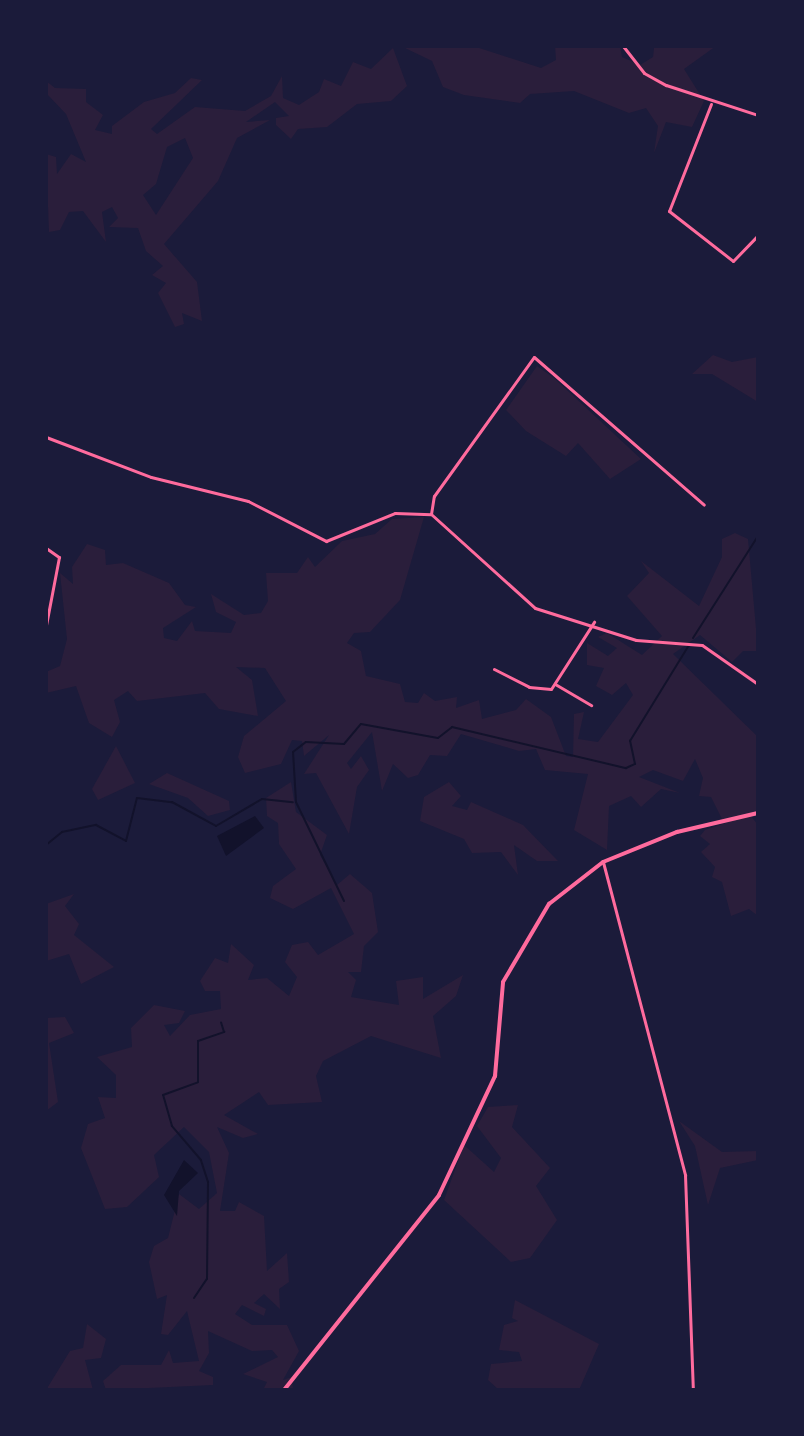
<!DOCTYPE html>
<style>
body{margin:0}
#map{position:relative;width:804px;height:1436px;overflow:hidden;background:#1b1b3a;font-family:Arial,sans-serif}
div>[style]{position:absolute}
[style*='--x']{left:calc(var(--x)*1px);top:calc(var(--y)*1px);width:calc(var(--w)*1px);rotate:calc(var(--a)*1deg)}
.green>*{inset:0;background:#2a1e3b}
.water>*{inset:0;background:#12122b}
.stream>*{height:2px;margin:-1px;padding:0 1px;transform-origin:1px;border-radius:1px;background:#12122b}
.minor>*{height:3px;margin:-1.5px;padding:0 1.5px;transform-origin:1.5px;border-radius:1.5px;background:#ff6b9d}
.secondary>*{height:4px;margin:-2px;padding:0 2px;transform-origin:2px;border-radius:2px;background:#ff6b9d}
span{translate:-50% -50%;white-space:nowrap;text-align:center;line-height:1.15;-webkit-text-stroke:8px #1b1b3a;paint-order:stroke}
.frame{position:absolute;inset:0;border:48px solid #1b1b3a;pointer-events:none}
</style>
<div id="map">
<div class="green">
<div style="clip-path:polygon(473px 46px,541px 68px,556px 60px,555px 46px,620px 46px,622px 57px,640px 65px,653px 57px,654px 48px,716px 46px,684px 69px,704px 101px,692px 127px,666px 122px,654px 153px,658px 126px,646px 108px,629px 113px,574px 91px,530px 94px,520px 103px,464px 95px,443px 87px,432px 61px,403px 47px)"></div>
<div style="clip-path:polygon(evenodd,393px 48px,407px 86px,391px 101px,357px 104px,327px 127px,298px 129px,291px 139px,276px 125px,276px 118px,289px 116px,275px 102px,246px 122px,270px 120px,237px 138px,218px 181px,164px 244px,197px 282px,202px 321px,182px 313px,184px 324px,175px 327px,158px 293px,166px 283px,152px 275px,163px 266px,146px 251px,138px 228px,109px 227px,118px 218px,112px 207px,102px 212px,106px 242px,83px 211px,69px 212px,60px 230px,49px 232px,46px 154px,56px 157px,57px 174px,71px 154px,86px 162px,66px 114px,46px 93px,46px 81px,55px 88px,86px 89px,86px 102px,103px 115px,95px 130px,112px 134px,112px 126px,144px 102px,175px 93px,191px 78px,202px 80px,151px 129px,157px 134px,195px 107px,245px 111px,271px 96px,282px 76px,283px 98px,299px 105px,319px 92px,324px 79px,341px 86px,353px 62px,371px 69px,393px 48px,185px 138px,193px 158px,156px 215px,143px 195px,156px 184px,167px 147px,185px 138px)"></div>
<div style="clip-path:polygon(713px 355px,732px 362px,758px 357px,758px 402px,712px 374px,692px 374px)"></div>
<div style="clip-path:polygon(537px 366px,554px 378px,641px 459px,610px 479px,578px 443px,566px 456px,526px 431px,506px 410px)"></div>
<div style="clip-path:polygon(424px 517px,400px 600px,370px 632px,354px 633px,347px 643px,361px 651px,366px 676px,400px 684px,405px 702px,418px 703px,424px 693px,435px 701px,457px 697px,456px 708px,479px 700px,482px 719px,516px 710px,526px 699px,551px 717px,566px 756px,573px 757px,574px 714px,584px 712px,578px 739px,598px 742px,633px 695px,626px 683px,612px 695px,596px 686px,604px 668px,587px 665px,587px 643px,608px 656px,617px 648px,598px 637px,607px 633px,642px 655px,662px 636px,627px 596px,649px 573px,641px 561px,699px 606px,722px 557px,722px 539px,735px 533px,748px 539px,758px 651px,743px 651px,732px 662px,700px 635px,673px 654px,758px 737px,758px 810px,750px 815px,758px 825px,758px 916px,749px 909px,731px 916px,722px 882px,712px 877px,715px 867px,701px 852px,710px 844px,700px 836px,705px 830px,740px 818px,722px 819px,711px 797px,699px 796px,703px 778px,695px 759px,683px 781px,653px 770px,639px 777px,680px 793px,661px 789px,641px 807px,631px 796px,609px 806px,607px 850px,574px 830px,588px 774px,545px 770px,536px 749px,519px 751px,461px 734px,447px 756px,430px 755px,418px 775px,408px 778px,393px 764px,382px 791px,372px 732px,347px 763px,351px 769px,361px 756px,369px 770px,357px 787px,349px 834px,316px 773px,304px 774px,329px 735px,304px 756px,302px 741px,292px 740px,281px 764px,245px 773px,238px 757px,244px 736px,286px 701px,265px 668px,236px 667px,252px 680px,258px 716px,219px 709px,205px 693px,137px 701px,128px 691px,114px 700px,120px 722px,112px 737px,89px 723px,76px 686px,46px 693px,46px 672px,60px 666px,67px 639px,60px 573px,73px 584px,72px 567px,87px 544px,105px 550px,106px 565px,123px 563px,169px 583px,185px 605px,196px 607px,163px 628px,164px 638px,177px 641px,192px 621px,195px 631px,231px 633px,236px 622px,216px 612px,211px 594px,244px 615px,261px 613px,268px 601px,266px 573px,297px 573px,308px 557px,315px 567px,342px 541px,375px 534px,392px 519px)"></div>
<div style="clip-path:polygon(116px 746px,135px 783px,98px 800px,92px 789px)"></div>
<div style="clip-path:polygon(167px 773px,229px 801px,230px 810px,208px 816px,188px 798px,149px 784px)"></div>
<div style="clip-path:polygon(291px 782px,296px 812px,327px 835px,320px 855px,337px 885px,350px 874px,372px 893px,378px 932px,364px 946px,361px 972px,348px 972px,356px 980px,351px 997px,399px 1005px,396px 981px,423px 977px,423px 999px,463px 975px,456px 996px,433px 1016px,441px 1058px,371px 1036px,323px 1061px,316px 1076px,322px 1102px,268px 1105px,259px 1092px,224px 1115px,258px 1134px,243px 1138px,217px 1127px,229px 1153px,220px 1211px,235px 1211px,239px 1202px,264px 1216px,267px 1271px,287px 1253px,289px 1282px,279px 1289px,280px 1309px,264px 1294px,254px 1303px,266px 1309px,264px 1316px,242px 1305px,235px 1314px,252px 1325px,287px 1325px,299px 1351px,283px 1380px,292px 1377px,293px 1390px,263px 1390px,267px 1382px,243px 1374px,278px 1357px,272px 1350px,252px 1351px,208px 1331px,209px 1353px,199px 1371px,213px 1377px,213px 1385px,106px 1390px,103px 1381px,121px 1365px,161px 1365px,169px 1350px,173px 1363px,199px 1361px,187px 1311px,168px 1335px,161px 1334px,167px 1295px,157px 1299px,149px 1262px,154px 1246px,168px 1238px,179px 1194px,199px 1209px,217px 1193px,209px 1152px,184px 1127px,154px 1155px,159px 1177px,127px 1207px,105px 1209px,81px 1148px,88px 1124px,105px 1118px,98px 1097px,116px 1098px,116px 1075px,97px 1057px,132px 1047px,131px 1028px,154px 1005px,185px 1011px,179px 1023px,164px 1025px,170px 1036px,190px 1015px,221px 1009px,220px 991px,205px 991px,200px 981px,215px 958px,228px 963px,231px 944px,254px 965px,248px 980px,267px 978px,289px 996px,297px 977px,285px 962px,292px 945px,308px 942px,318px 955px,354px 934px,331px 888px,293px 909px,270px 898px,273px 886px,296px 869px,279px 844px,278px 823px,267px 816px,266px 798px)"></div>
<div style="clip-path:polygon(449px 782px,461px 796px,452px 806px,467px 810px,471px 802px,523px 825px,558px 861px,537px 861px,514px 845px,518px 875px,501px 852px,472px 853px,464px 839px,420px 821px,424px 797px)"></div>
<div style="clip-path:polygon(74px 894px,65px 906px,79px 924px,74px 935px,114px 967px,81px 984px,69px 954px,46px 961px,46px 904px)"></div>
<div style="clip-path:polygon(65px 1017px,74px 1033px,49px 1043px,58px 1102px,46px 1111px,46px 1018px)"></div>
<div style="clip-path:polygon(518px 1105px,512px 1127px,550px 1168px,536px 1186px,557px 1220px,530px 1258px,511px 1262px,444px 1200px,464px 1145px,494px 1172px,501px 1158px,477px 1126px,488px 1107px)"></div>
<div style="clip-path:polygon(679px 1121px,722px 1152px,758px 1151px,758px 1160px,720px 1168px,708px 1205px,695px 1146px)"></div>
<div style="clip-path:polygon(515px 1300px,599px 1344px,579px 1390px,499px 1390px,488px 1380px,491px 1364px,522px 1361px,519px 1352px,499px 1350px,504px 1325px,518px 1321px,512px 1318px)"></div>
<div style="clip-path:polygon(87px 1324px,106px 1339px,101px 1358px,85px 1360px,93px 1390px,46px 1390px,70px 1351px,83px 1348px)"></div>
</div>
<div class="water">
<div style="clip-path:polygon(255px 816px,264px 828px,226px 856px,217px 836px)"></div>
<div style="clip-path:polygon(184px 1160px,198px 1173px,179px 1191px,177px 1216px,164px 1195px)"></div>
</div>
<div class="stream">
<div style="--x:693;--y:638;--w:121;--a:-57.5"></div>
<div style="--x:46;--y:845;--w:21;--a:-39"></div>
<div style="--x:62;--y:832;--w:35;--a:-12"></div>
<div style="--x:96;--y:825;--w:34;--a:28"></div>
<div style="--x:126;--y:841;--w:44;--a:-75.7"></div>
<div style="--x:137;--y:798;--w:35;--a:7"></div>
<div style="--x:172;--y:802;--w:50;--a:28.6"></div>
<div style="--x:216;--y:826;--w:53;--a:-30.4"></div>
<div style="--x:262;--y:799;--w:31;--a:6"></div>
<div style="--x:344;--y:901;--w:110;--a:-115.9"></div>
<div style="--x:296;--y:802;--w:50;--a:-93.4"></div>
<div style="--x:293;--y:752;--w:16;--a:-38"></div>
<div style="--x:306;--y:742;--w:38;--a:3"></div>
<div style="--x:344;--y:744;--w:26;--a:-50"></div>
<div style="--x:361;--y:724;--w:78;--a:10.3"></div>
<div style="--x:438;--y:738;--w:18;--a:-38"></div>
<div style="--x:452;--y:727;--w:179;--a:13.3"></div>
<div style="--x:626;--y:768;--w:10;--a:-24"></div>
<div style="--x:635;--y:764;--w:24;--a:-102"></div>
<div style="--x:630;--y:741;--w:113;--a:-58.4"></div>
<div style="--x:194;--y:1298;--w:23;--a:-56"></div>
<div style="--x:207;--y:1279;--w:97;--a:-89.4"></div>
<div style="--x:208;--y:1182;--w:23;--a:-108"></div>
<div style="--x:201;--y:1160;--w:45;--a:-130.5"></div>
<div style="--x:172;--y:1126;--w:32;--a:-106"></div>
<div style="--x:163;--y:1095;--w:37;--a:-20"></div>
<div style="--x:198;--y:1082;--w:41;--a:-90"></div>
<div style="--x:198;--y:1041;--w:28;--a:-19"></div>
<div style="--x:224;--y:1032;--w:10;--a:-107"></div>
</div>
<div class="minor">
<div style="--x:623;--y:46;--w:34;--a:52"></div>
<div style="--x:644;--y:73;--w:25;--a:29"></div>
<div style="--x:666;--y:85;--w:97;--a:18.1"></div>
<div style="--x:711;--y:104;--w:115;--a:111.4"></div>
<div style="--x:669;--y:211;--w:81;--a:38"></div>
<div style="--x:733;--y:261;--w:36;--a:-46"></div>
<div style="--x:46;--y:437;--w:112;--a:20.9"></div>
<div style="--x:151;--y:477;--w:100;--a:13.9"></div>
<div style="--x:248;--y:501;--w:88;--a:27.1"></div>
<div style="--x:326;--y:541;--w:74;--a:-22.1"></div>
<div style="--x:395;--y:513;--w:36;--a:2"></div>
<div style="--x:431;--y:514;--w:140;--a:42.1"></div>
<div style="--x:535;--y:608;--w:106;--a:17.6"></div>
<div style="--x:636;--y:640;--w:66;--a:4.3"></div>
<div style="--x:702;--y:645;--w:68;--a:34.9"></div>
<div style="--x:431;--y:514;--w:18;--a:-81"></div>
<div style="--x:434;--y:496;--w:171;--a:-54.3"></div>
<div style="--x:534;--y:357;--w:225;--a:41"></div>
<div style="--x:46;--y:548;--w:16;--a:35"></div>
<div style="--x:59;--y:557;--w:69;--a:100.8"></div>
<div style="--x:494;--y:669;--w:39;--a:27"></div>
<div style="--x:529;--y:687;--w:22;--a:5"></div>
<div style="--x:551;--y:689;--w:80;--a:-57.3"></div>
<div style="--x:555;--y:684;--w:42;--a:30.3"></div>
<div style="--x:603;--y:862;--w:324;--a:75.3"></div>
<div style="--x:685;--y:1175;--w:215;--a:87.9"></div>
</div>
<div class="secondary">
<div style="--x:284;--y:1390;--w:249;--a:-51.5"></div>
<div style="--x:439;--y:1195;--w:132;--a:-64.8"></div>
<div style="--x:495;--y:1076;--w:94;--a:-85.1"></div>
<div style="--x:503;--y:982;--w:91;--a:-59.5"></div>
<div style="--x:549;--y:904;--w:68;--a:-37.9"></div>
<div style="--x:603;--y:862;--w:80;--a:-22.1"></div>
<div style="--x:677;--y:832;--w:83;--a:-13.2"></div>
</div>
<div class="frame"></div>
</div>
